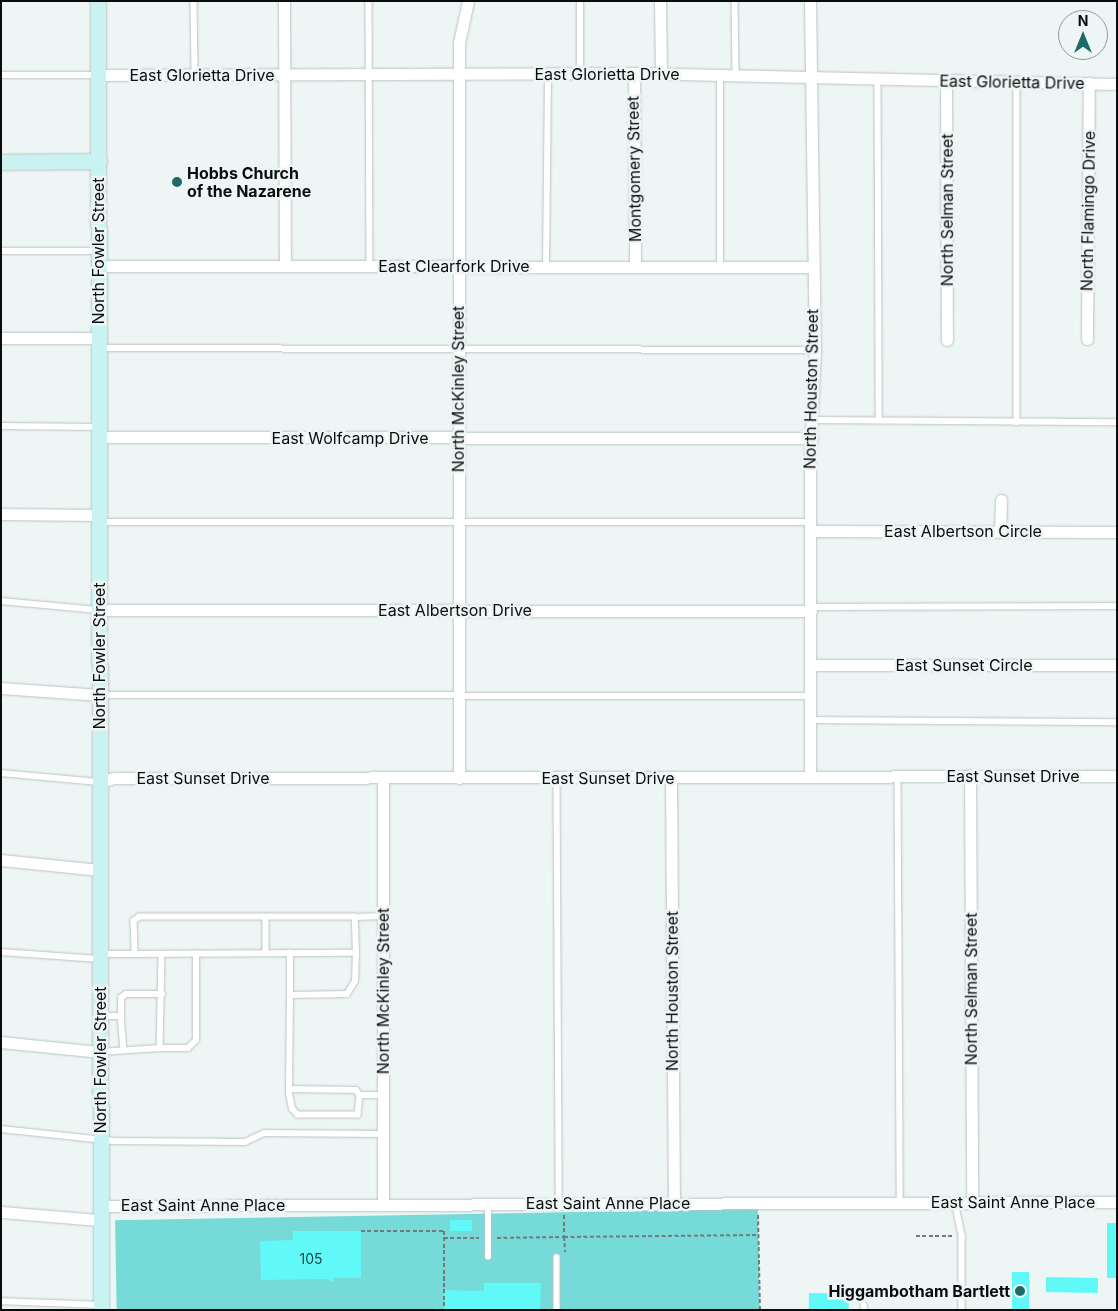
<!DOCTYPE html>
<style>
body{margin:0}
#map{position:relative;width:1118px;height:1311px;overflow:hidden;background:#edf6f5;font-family:Inter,sans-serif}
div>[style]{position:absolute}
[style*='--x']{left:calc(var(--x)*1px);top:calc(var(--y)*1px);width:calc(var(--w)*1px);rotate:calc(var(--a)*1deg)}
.green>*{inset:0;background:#76dad8;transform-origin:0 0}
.building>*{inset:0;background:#60f9f7;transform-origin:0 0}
.path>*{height:2px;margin-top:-1px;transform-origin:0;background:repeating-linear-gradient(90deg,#747a7a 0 4px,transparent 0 6.5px)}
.roads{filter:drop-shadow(0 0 1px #bac3c2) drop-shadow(0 0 1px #bac3c2)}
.lane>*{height:5.5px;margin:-2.75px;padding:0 2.75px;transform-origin:2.75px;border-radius:2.75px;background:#fff}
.street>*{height:11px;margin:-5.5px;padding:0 5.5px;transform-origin:5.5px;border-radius:5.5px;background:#fff}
.secondary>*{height:15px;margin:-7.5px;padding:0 7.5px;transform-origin:7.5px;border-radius:7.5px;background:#c9f2f2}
.dots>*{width:14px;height:14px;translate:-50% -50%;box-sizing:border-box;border:2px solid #edf6f5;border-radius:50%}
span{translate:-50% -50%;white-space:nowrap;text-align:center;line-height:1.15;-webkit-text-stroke:5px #edf6f5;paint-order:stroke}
.number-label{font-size:14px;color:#204848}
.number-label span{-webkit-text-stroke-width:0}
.street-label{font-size:16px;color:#0a0d0d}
.poi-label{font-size:16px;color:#0a0d0d;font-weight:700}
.left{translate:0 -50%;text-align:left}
.right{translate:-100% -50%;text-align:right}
.frame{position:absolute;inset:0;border:2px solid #0a0d0d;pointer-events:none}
.north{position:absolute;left:1058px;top:10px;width:50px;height:50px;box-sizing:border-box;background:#edf6f5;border:1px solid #929998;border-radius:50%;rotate:0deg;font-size:14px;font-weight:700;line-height:20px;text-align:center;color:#0a0d0d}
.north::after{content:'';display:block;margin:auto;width:18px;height:22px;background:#1d6a69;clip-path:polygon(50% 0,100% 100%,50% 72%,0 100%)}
</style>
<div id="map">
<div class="green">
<div style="left:758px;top:1209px;width:101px;height:643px;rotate:89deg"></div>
</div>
<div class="building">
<div style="left:450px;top:1220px;width:22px;height:11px"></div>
<div style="left:1107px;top:1223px;width:10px;height:55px"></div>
<div style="clip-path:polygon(293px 1231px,361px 1231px,361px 1278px,333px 1278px,333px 1282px,326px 1279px,261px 1280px,260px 1241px,293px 1240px)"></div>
<div style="left:1012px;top:1272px;width:17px;height:38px"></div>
<div style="left:1046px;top:1277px;width:52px;height:15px;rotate:1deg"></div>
<div style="clip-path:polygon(484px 1283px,541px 1283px,540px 1310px,444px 1310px,444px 1290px,484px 1291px)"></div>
<div style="left:809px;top:1293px;width:40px;height:17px;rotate:1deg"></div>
</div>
<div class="path">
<div style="--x:564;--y:1215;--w:22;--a:90"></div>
<div style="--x:564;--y:1237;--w:194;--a:-0.6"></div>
<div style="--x:758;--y:1215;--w:95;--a:88.8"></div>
<div style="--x:361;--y:1231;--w:83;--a:0"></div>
<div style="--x:444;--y:1231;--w:79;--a:90"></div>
<div style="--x:916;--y:1236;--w:38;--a:0"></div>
<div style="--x:444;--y:1238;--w:35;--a:0"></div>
<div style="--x:497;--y:1238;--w:67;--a:-0.9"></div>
<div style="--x:564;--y:1237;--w:15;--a:86"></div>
</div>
<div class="roads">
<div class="lane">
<div style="--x:194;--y:1;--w:73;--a:89.2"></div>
<div style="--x:369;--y:1;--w:265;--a:89.8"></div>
<div style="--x:735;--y:1;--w:73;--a:89.2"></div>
<div style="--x:580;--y:74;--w:73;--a:-90"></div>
<div style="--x:1;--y:75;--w:96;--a:0"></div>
<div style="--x:878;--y:78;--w:342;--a:89.8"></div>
<div style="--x:1017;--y:83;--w:339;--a:90"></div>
<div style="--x:1;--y:251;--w:96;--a:0"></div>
<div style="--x:546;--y:266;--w:192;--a:-89.4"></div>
<div style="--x:720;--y:266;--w:192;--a:-90"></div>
<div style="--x:100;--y:348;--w:715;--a:0.16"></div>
<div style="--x:814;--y:420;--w:303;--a:0.4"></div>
<div style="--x:1;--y:426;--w:96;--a:0.6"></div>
<div style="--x:100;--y:522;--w:709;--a:0"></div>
<div style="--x:1;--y:601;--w:97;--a:5.3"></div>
<div style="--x:811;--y:607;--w:306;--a:-0.2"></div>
<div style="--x:100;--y:695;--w:711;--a:0.08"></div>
<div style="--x:810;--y:720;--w:307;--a:0.4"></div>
<div style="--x:1;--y:773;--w:98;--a:5.2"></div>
<div style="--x:898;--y:776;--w:426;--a:89.7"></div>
<div style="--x:557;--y:778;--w:426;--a:89.7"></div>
<div style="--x:266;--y:917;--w:36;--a:90"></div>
<div style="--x:355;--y:917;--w:28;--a:-2"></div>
<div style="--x:1;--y:952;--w:98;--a:4.1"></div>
<div style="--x:102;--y:954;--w:33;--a:0"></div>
<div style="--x:135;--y:954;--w:221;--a:-0.3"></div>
<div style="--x:356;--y:953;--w:36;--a:-92"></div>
<div style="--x:355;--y:917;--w:215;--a:180"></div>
<div style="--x:140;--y:917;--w:7;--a:146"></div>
<div style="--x:134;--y:921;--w:33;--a:88"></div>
<div style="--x:162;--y:954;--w:94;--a:91.2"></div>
<div style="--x:160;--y:1048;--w:28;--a:0"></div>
<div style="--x:188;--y:1048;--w:11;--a:-45"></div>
<div style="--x:196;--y:1040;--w:86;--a:-90"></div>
<div style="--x:290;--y:995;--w:57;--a:-1"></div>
<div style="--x:347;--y:994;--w:15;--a:-58"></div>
<div style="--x:355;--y:981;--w:28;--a:-88"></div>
<div style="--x:102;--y:1016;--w:19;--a:0"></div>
<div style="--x:121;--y:1016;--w:18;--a:-90"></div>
<div style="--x:121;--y:998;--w:6;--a:-39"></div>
<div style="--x:126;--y:994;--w:36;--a:0"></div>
<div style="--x:121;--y:1016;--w:34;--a:85"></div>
<div style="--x:100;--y:1052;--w:60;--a:-3.8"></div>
<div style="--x:289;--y:1089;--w:67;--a:0.9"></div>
<div style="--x:356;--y:1090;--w:6;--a:51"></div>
<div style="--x:360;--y:1095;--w:20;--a:96"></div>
<div style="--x:358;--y:1115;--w:60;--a:180"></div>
<div style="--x:298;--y:1115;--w:8;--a:-135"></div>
<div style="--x:292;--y:1109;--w:15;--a:-101"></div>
<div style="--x:289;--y:1094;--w:5;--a:-90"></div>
<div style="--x:289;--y:1089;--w:94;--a:-89.4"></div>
<div style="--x:290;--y:995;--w:42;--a:-90"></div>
<div style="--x:360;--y:1095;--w:23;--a:0"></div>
<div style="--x:1;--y:1129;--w:113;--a:6.1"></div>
<div style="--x:113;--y:1141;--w:132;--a:0.4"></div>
<div style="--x:245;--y:1142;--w:21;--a:-25"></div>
<div style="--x:264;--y:1133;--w:118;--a:0.5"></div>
<div style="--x:955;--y:1202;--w:35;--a:78"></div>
<div style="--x:962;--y:1236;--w:74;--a:90"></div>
<div style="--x:488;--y:1257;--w:53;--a:-90"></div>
<div style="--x:557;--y:1257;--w:53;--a:90"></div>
<div style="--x:1;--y:1301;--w:98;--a:2.3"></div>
<div style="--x:864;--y:1305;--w:5;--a:79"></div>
</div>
<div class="street">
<div style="--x:284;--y:1;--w:265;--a:89.8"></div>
<div style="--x:660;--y:1;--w:73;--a:89.2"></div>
<div style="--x:810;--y:1;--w:349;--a:89.2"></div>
<div style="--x:815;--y:350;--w:104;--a:92.8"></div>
<div style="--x:810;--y:454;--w:323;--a:90"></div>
<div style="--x:634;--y:73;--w:192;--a:89.7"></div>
<div style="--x:98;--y:75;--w:536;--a:-0.21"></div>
<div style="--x:634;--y:73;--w:483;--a:1.3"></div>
<div style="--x:946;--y:81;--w:259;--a:89.8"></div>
<div style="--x:98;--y:266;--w:713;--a:0.08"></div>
<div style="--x:1;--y:338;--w:96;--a:0"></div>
<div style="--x:1087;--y:339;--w:256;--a:-89.6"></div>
<div style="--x:98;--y:437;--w:714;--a:0.08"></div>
<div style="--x:1;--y:514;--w:97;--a:0.6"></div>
<div style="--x:810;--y:531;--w:307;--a:0.2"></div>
<div style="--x:1000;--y:531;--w:31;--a:-88"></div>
<div style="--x:98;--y:610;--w:713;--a:0.08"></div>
<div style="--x:811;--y:665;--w:306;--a:0"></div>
<div style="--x:1;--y:688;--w:99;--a:4"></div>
<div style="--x:970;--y:775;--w:427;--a:89.7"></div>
<div style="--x:459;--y:778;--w:735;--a:-90"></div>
<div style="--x:459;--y:43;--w:43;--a:-77.9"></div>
<div style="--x:671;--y:778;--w:425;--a:89.6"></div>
<div style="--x:99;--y:782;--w:16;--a:-15"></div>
<div style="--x:114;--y:778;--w:1003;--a:-0.11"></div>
<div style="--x:1;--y:860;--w:99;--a:5.8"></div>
<div style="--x:1;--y:1042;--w:100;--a:5.8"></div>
<div style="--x:383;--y:1204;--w:426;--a:-90"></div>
<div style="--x:99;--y:1206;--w:1018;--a:-0.23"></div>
<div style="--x:1;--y:1212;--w:98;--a:4.7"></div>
</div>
<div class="secondary">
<div style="--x:98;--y:1;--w:1309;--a:89.87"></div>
<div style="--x:1;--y:162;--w:98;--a:-0.6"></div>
</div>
</div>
<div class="dots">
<div style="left:177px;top:182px;background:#1d6a69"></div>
<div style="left:1020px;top:1291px;background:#1d6a69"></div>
</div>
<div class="number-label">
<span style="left:311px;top:1259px">105</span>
</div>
<div class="street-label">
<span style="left:607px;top:74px">East Glorietta Drive</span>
<span style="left:202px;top:75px">East Glorietta Drive</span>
<span style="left:1012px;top:82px;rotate:1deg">East Glorietta Drive</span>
<span style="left:634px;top:169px;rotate:-91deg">Montgomery Street</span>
<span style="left:947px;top:210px;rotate:-90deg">North Selman Street</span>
<span style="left:1088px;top:211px;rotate:-89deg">North Flamingo Drive</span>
<span style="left:98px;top:251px;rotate:-90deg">North Fowler Street</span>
<span style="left:454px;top:266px">East Clearfork Drive</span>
<span style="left:458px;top:389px;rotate:-90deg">North McKinley Street</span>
<span style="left:811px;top:389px;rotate:-89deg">North Houston Street</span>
<span style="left:350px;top:438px">East Wolfcamp Drive</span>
<span style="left:963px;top:531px">East Albertson Circle</span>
<span style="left:455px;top:610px">East Albertson Drive</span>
<span style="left:99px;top:656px;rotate:-90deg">North Fowler Street</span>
<span style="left:964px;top:665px">East Sunset Circle</span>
<span style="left:1013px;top:776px">East Sunset Drive</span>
<span style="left:203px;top:778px">East Sunset Drive</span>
<span style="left:608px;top:778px">East Sunset Drive</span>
<span style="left:971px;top:989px;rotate:-90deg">North Selman Street</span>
<span style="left:383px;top:991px;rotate:-90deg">North McKinley Street</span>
<span style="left:672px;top:991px;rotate:-90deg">North Houston Street</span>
<span style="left:100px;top:1060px;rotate:-90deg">North Fowler Street</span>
<span style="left:1013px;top:1202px">East Saint Anne Place</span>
<span style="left:608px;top:1203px">East Saint Anne Place</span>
<span style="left:203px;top:1205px">East Saint Anne Place</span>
</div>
<div class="poi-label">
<span class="left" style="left:187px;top:182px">Hobbs Church<br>of the Nazarene</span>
<span class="right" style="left:1010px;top:1291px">Higgambotham Bartlett</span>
</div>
<div class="frame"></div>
<div class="north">N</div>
</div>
